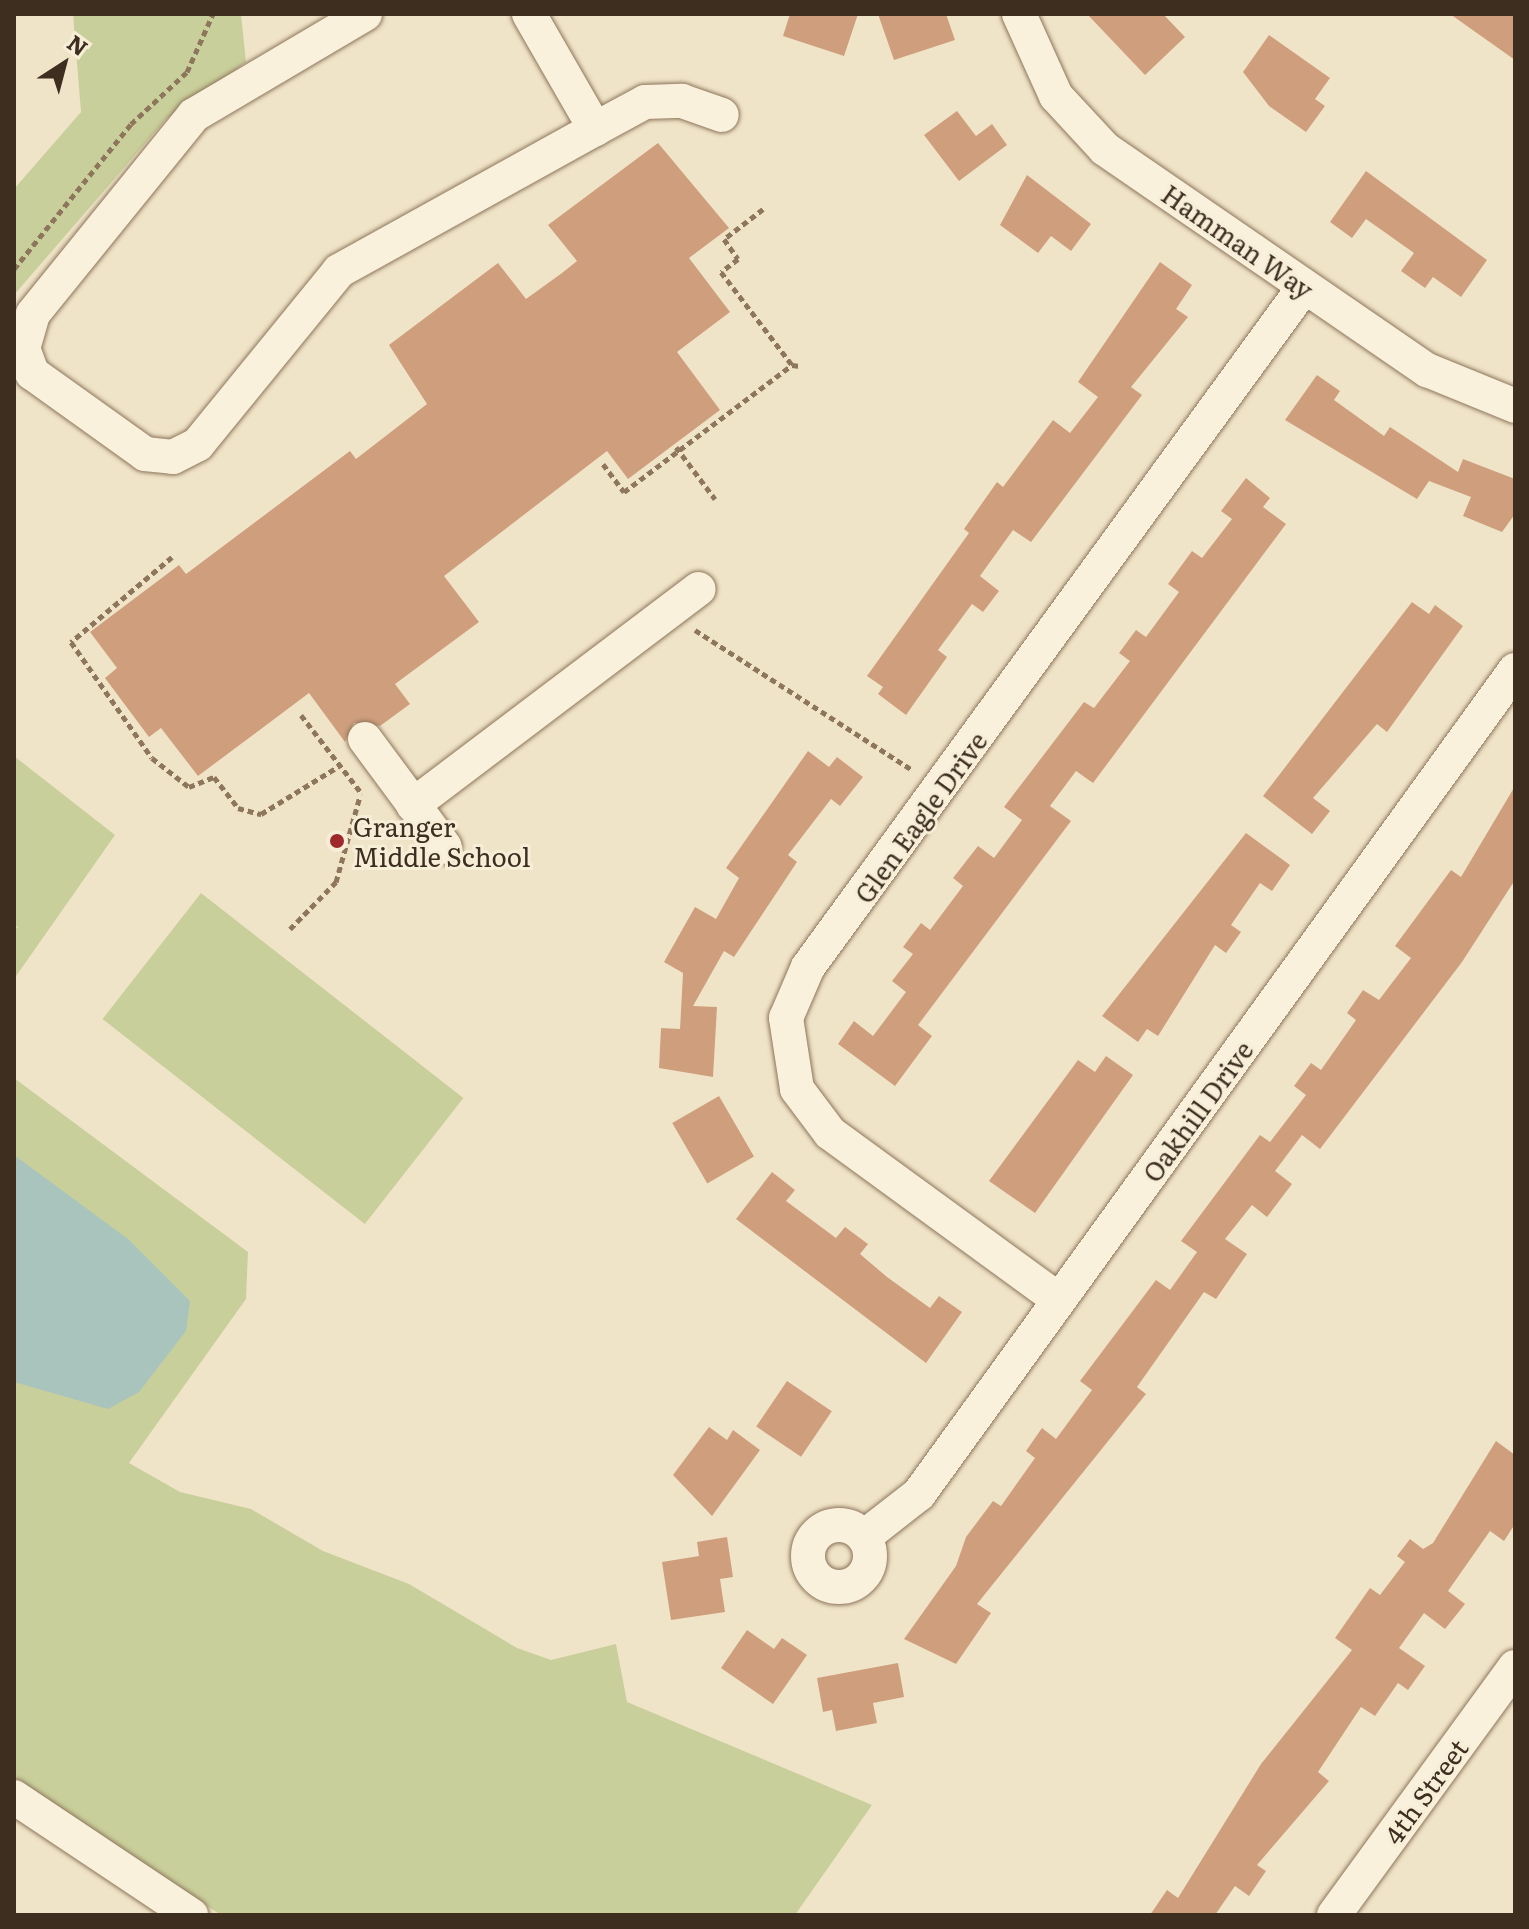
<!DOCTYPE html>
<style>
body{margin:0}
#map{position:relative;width:1529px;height:1929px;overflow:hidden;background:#f0e4c8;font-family:Literata,serif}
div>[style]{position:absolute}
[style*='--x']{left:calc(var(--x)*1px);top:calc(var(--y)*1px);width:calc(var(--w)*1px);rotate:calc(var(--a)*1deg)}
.green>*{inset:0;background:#c9cf9b;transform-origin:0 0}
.water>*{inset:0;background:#a9c4bc}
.building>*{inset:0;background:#cf9f7d;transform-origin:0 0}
.path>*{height:5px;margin-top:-2.5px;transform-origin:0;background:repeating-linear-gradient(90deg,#8d765c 0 6px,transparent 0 10px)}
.roads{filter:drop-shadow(0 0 2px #8d765c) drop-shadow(0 0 2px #8d765c)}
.minor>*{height:34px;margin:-17px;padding:0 17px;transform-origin:17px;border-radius:17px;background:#faf1dc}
.minor>.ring{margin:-17px;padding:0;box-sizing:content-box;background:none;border:34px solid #faf1dc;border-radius:50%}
.dots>*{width:22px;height:22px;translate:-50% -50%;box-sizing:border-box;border:4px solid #f7eed8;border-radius:50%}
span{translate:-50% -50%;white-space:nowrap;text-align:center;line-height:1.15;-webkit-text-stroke:6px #f7eed8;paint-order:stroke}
.street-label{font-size:26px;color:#3d2e20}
.poi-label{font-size:26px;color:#3d2e20}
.left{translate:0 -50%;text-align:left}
.frame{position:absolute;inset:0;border:16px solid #3d2e20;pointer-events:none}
.north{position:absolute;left:24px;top:24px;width:80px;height:80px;-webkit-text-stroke:6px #f7eed8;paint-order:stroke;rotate:36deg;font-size:22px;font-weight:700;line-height:32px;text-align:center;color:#3d2e20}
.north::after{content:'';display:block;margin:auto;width:28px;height:36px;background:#3d2e20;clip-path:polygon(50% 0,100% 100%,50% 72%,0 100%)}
</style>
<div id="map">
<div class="green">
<div style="clip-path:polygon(73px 14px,241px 14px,246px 62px,167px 118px,14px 295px,14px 189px,81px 112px)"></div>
<div style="clip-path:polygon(14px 756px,115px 835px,14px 979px,14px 926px,20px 929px,14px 924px)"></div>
<div style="left:201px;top:893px;width:333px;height:160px;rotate:38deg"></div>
<div style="clip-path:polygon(14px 1078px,248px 1252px,246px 1299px,129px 1463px,180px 1492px,251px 1509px,323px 1551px,409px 1584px,517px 1648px,551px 1660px,616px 1644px,627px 1702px,872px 1805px,795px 1915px,221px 1915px,14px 1779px)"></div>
</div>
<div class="water">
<div style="clip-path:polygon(14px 1155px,128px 1239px,190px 1301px,186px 1331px,139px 1392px,108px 1409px,14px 1382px)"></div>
</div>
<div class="building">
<div style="clip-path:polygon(790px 14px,858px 14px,844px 56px,783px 36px)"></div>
<div style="clip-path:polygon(878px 14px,946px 14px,955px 40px,894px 60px)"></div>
<div style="clip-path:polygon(1087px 14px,1163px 14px,1185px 37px,1145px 75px)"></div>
<div style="clip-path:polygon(1450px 14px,1515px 14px,1515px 60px)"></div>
<div style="clip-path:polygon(1269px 35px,1330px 78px,1315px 99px,1325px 106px,1306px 132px,1269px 106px,1243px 72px)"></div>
<div style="clip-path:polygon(957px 111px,976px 136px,992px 124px,1007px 145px,959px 181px,924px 135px)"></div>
<div style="clip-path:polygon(658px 143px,729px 228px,689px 258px,730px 312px,677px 352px,720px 410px,628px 479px,607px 451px,444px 576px,479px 622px,395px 684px,410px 704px,380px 726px,354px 723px,345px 742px,309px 693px,198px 776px,161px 728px,149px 737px,105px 678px,117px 668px,90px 632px,179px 565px,186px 574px,350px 451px,356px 459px,427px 404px,389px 345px,498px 263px,526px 299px,562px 273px,577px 261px,548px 225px)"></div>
<div style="clip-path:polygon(1366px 171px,1487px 260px,1461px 297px,1433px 277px,1425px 288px,1401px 271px,1414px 253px,1366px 219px,1352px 238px,1330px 222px)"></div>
<div style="clip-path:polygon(1027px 175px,1091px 224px,1071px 251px,1051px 236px,1038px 253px,1000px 225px)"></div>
<div style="clip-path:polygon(1160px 262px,1192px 285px,1176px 309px,1188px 317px,1131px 387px,1142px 395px,1031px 542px,1013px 530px,980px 576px,999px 591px,983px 612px,972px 604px,938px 650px,947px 657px,906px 715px,878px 694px,883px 687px,867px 676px,969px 533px,964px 529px,997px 482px,1003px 487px,1053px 420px,1070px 433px,1098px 397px,1078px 382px)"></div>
<div style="clip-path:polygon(1317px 375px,1340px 391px,1334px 400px,1384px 436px,1390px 427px,1458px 472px,1463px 459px,1515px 479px,1515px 514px,1502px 532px,1463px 516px,1471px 497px,1429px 481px,1417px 499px,1285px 420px)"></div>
<div style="clip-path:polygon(1246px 478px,1270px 498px,1263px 507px,1286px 524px,1093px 783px,1076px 771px,1050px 806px,1071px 821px,918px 1025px,932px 1036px,895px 1086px,838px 1044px,854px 1021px,873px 1036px,906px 992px,892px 981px,913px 954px,903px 947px,921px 923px,930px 930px,963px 886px,953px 878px,978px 846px,994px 858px,1022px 820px,1004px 807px,1084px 702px,1094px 708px,1130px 661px,1119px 653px,1136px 630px,1146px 637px,1179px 592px,1168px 584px,1192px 551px,1202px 558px,1232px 519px,1221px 511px)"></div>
<div style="clip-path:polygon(1412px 602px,1429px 614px,1435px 605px,1463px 626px,1387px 732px,1377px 724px,1313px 798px,1330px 811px,1312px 834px,1263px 796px)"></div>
<div style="clip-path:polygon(808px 751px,829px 767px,837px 757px,863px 777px,840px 806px,831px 799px,788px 855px,797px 862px,734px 957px,724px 951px,693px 1006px,717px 1007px,713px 1077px,659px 1068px,661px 1028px,680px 1029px,683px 973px,664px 962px,695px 907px,716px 919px,739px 878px,726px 868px)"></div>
<div style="clip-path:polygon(1515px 786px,1515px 880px,1462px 962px,1320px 1149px,1302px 1135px,1275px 1171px,1292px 1184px,1267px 1217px,1252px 1205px,1225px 1239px,1247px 1254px,1216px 1299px,1204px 1292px,1137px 1387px,1146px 1394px,977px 1604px,991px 1613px,956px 1664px,904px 1639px,956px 1566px,966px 1537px,993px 1501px,1001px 1506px,1035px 1458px,1026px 1451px,1042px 1428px,1056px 1439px,1092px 1390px,1080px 1381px,1156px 1280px,1170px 1290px,1197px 1252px,1181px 1241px,1260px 1135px,1270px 1142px,1306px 1095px,1294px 1086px,1311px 1063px,1321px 1070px,1356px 1020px,1347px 1013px,1363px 990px,1379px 1000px,1411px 958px,1395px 946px,1451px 870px,1461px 877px)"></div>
<div style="clip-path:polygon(1246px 833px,1290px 865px,1272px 891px,1260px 883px,1231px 925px,1241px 932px,1226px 953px,1215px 945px,1158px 1036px,1147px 1029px,1138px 1042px,1102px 1016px)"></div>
<div style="clip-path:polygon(1106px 1056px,1133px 1075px,1035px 1213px,989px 1181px,1078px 1060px,1095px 1072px)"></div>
<div style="left:719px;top:1096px;width:70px;height:54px;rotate:60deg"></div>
<div style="clip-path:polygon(772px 1172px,795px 1190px,786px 1201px,836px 1238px,845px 1227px,868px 1244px,860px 1254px,887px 1277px,930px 1308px,939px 1296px,962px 1312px,926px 1363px,736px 1219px)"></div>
<div style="left:787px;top:1381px;width:54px;height:55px;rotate:34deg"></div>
<div style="clip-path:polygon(709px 1427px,727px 1440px,733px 1430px,760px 1450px,712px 1516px,673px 1475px)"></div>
<div style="clip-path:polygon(1496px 1441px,1515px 1455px,1515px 1524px,1504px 1541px,1490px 1531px,1448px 1591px,1465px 1604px,1445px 1629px,1424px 1613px,1399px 1648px,1425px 1666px,1408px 1690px,1398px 1683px,1375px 1716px,1361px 1707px,1318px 1772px,1329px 1781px,1257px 1865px,1266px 1871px,1249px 1896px,1235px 1886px,1215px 1915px,1150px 1915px,1167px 1890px,1178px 1898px,1261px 1764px,1352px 1650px,1335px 1638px,1370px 1588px,1380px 1595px,1405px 1562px,1397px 1556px,1410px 1539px,1423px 1549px,1433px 1543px)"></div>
<div style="clip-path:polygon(727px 1537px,733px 1577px,720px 1579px,725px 1612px,671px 1620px,662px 1562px,699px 1556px,697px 1542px)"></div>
<div style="clip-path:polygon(747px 1630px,774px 1649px,782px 1638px,807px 1655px,773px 1704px,721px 1668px)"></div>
<div style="clip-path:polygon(898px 1663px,904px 1697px,873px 1703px,877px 1723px,836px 1731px,832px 1710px,823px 1712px,817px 1678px)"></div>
</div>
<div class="path">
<div style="--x:763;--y:209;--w:49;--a:142.4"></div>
<div style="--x:724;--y:239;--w:24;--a:55"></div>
<div style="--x:738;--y:259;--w:21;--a:143"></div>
<div style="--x:721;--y:272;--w:117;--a:52.6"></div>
<div style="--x:792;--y:365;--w:8;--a:7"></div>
<div style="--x:14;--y:269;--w:186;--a:-51.1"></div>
<div style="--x:131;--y:124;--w:76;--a:-42.9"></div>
<div style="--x:187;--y:72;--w:64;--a:-65.9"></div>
<div style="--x:676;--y:447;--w:65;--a:53.1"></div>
<div style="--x:603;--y:464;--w:35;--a:53"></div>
<div style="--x:624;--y:492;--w:211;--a:-37.1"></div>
<div style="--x:172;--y:557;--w:132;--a:139.9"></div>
<div style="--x:71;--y:642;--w:141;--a:55.1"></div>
<div style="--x:152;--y:758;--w:47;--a:38.1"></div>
<div style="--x:189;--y:787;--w:27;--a:-22"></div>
<div style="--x:214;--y:777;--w:39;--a:52"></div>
<div style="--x:238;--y:808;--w:24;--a:15"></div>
<div style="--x:261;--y:814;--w:92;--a:-31.6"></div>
<div style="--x:695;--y:630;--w:257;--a:32.8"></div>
<div style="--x:301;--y:715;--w:100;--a:52.3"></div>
<div style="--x:290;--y:929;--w:66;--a:-45.6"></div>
<div style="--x:336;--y:882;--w:89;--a:-74.4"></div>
</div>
<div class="roads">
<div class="minor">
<div style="--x:365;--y:14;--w:199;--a:149.4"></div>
<div style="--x:194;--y:115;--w:256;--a:129"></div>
<div style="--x:33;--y:314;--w:35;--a:106"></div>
<div style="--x:23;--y:348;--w:27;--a:70"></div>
<div style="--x:32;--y:373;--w:139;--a:35.6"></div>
<div style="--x:145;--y:454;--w:28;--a:6"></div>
<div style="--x:173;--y:457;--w:28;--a:-27"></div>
<div style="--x:198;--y:444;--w:223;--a:-50.8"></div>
<div style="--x:339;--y:271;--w:293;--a:-29"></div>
<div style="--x:529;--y:14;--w:133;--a:60.1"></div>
<div style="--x:595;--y:129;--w:57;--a:-28.4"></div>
<div style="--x:645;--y:102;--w:37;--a:-2"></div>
<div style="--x:682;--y:101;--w:42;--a:19.3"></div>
<div style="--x:1019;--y:14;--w:90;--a:65.7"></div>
<div style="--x:1056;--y:96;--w:72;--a:47.2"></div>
<div style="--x:1105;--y:149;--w:391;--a:34.5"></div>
<div style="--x:1427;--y:370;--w:95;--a:22.2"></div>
<div style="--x:365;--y:739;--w:134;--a:53.5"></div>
<div style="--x:413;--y:805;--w:358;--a:-37.1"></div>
<div style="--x:1059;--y:1300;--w:283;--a:-143.9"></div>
<div style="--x:830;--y:1133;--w:55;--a:-126.9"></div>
<div style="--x:797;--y:1089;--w:72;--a:-98.8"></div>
<div style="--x:786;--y:1018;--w:56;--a:-66.7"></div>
<div style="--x:808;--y:967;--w:842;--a:-53.89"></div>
<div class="ring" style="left:808px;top:1525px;width:28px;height:28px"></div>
<div style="--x:864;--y:1537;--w:70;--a:-38"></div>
<div style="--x:919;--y:1494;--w:1017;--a:-54.12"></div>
<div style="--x:14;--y:1797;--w:213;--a:33.7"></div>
<div style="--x:1334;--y:1915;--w:307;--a:-53.9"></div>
</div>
</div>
<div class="dots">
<div style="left:337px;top:841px;background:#9e2a2b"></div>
</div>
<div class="street-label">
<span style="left:1238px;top:241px;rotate:35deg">Hamman Way</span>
<span style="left:920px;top:817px;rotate:-54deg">Glen Eagle Drive</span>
<span style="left:1197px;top:1111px;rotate:-54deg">Oakhill Drive</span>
<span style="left:1425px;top:1791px;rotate:-54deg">4th Street</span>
</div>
<div class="poi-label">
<span class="left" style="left:353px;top:841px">Granger<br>Middle School</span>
</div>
<div class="frame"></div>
<div class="north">N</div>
</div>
